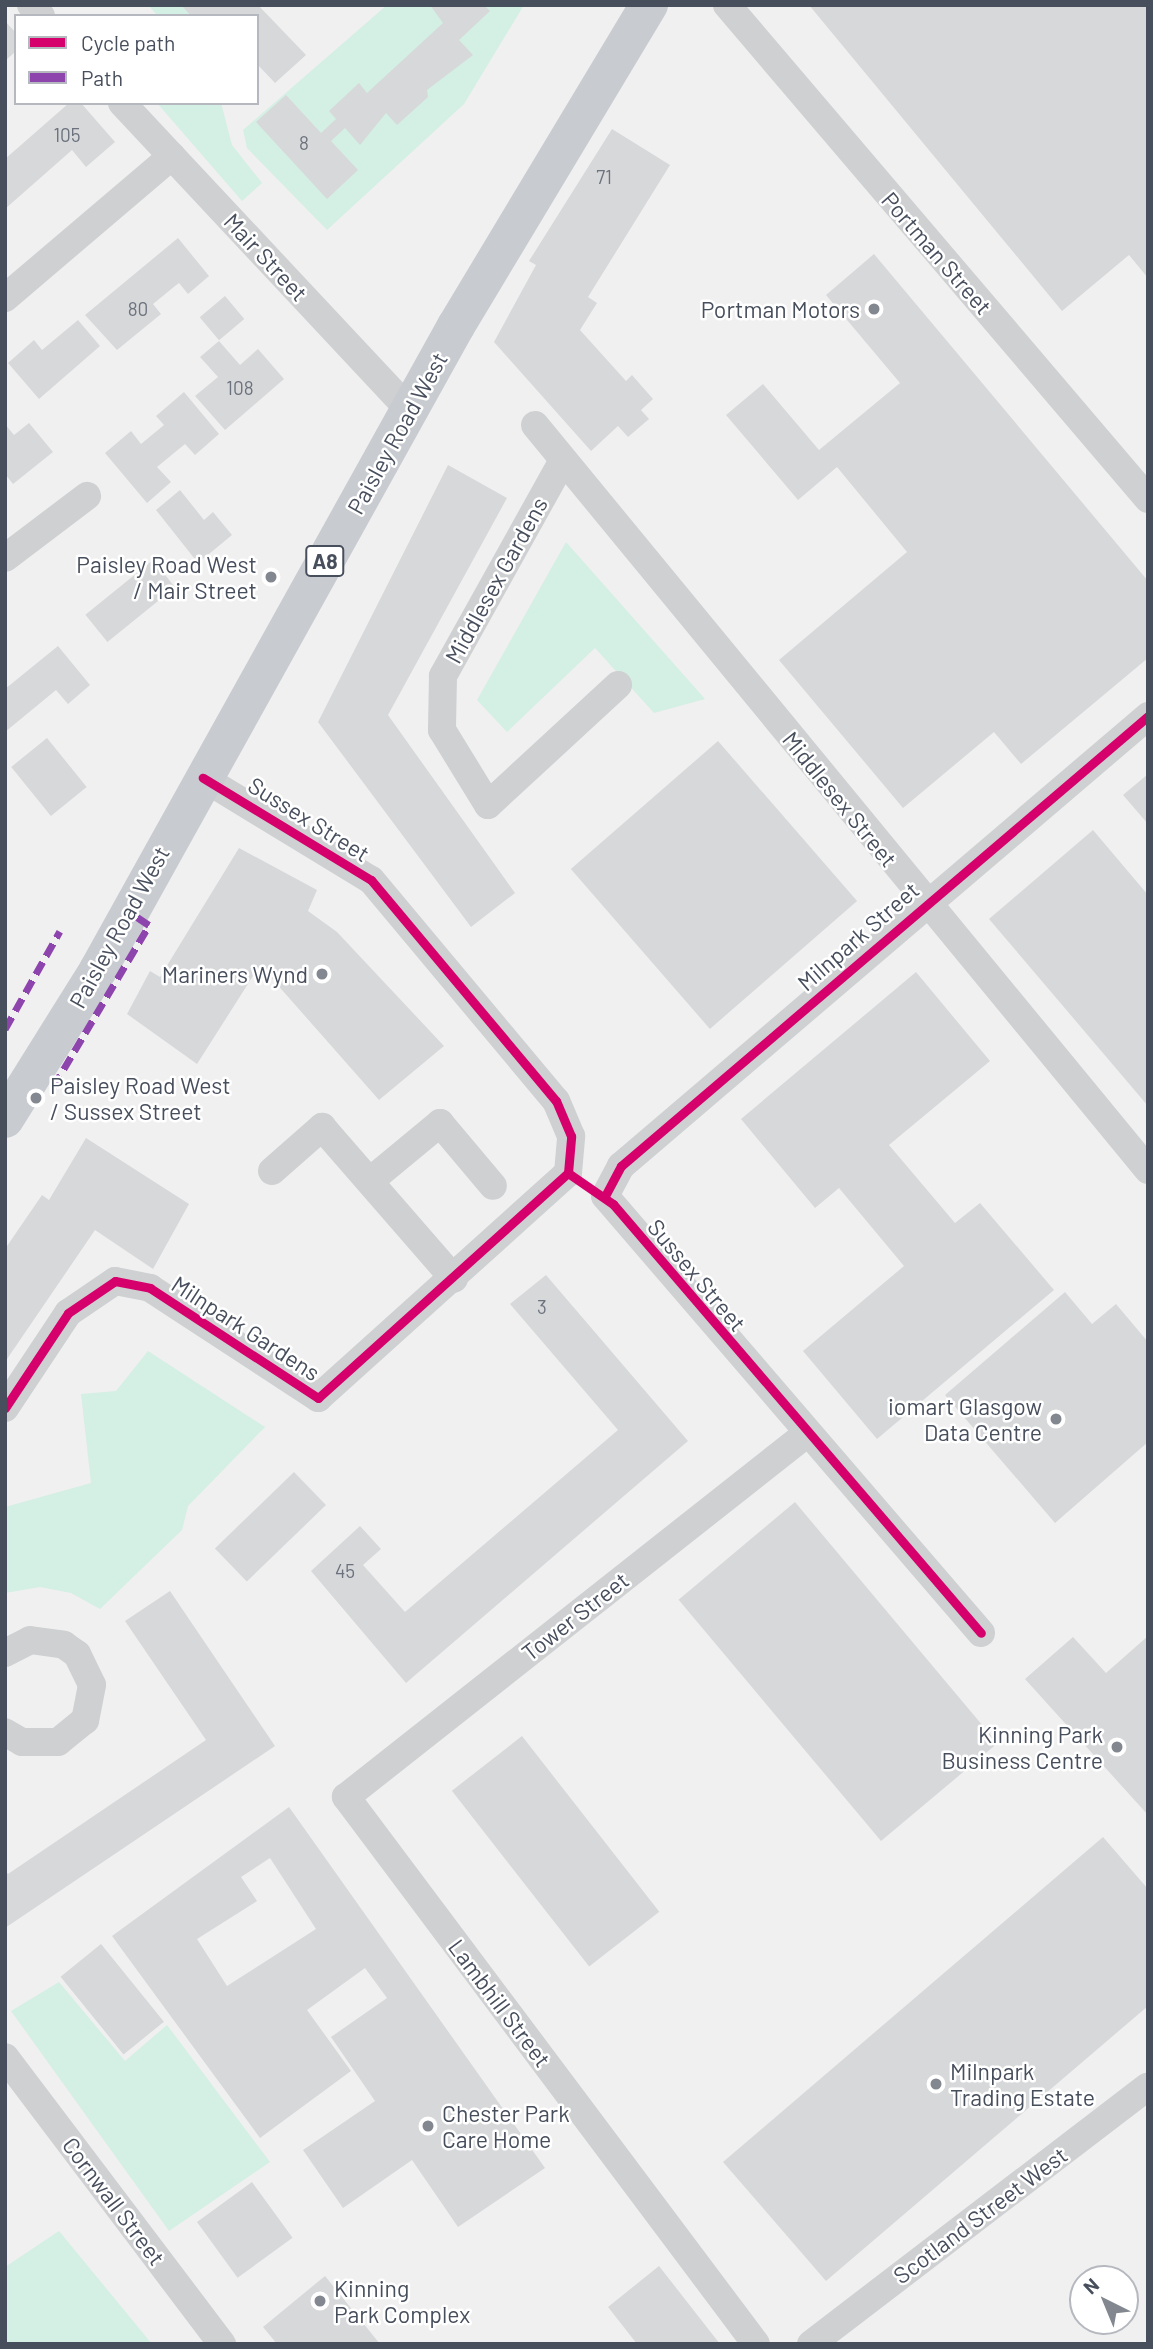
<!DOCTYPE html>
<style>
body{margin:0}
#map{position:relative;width:1153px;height:2349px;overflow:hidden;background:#f0f0f0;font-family:Barlow,sans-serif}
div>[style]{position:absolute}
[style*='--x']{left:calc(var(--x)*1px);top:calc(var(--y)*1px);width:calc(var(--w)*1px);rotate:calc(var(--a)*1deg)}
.green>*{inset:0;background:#d4efe3}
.building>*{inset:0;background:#d7d8da;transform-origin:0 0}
.street>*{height:28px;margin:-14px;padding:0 14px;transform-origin:14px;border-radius:14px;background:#ced0d2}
.primary>*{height:38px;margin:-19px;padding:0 19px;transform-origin:19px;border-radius:19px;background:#c8cbd0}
.quiet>*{height:7px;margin-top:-3.5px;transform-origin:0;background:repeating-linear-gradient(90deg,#8e44ad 0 14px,transparent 0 21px)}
.cycleway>*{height:9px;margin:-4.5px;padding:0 4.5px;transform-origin:4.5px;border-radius:4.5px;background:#d6006c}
.dots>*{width:19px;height:19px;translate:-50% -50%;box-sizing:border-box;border:4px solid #fff;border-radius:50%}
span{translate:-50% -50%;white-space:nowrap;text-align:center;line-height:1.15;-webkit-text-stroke:5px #fff;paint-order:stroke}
.number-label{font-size:19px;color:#6c727d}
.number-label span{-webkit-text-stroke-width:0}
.shield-label span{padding:2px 5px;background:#fff;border:2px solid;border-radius:5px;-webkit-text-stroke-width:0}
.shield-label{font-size:21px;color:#474e5c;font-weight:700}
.street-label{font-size:23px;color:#474e5c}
.poi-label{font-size:23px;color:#474e5c}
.right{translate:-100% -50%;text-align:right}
.left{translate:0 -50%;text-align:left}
.frame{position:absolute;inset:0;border:7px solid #474e5c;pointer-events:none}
.legend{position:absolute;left:14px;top:14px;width:245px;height:91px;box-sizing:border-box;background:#fff;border:2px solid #b5b8be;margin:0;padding:9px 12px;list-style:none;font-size:21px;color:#474e5c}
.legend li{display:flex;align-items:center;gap:14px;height:35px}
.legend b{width:35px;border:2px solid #b5b8be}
.north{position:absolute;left:1069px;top:2265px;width:70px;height:70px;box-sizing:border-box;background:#fff;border:2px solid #b5b8be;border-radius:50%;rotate:317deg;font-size:19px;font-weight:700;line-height:28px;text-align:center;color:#474e5c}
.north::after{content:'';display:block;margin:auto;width:24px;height:32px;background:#828790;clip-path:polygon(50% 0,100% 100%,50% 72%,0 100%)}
</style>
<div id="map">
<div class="green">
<div style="clip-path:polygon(148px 5px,181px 5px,191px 16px,158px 16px)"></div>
<div style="clip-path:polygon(387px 5px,524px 5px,464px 104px,327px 230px,247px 148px,243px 130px)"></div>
<div style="clip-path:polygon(157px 103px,221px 103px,232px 145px,262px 183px,242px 201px)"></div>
<div style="clip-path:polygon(566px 542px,705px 699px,654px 713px,595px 648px,507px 732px,477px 700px)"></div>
<div style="clip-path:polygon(148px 1351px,265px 1427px,188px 1506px,182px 1530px,100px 1609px,71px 1593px,40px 1587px,5px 1593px,5px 1507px,91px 1483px,81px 1394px,116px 1391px)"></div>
<div style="clip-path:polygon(59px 1982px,125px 2061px,167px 2025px,270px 2162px,169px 2231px,11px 2011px)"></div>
<div style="clip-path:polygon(59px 2231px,152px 2344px,5px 2344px,5px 2267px)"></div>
</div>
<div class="building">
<div style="clip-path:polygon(181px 5px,258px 5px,306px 55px,275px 83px,257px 64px,257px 16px,191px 16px)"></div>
<div style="clip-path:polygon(430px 5px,484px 5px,490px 11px,459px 40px,473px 55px,427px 90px,428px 97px,397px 125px,386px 113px,360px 145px,345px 128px,331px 141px,358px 170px,327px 199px,256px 122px,286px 95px,321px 133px,336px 119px,329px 111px,359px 83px,367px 93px,443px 23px)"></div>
<div style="clip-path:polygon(809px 5px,1148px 5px,1148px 278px,1129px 255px,1062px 311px)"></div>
<div style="clip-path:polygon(5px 21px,16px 33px,16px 51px,5px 61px)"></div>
<div style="clip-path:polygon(69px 103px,81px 103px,115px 142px,86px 167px,72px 150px,5px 209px,5px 159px)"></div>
<div style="clip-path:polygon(612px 129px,670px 165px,588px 297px,597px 303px,580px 330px,626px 381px,632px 375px,653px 399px,641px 410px,649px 419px,628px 437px,618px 426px,591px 451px,494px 342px,536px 265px,529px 261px)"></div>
<div style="clip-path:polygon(178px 238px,209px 276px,188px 294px,179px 283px,175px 286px,153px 304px,161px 314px,117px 350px,85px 315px)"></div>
<div style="clip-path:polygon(874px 254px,1148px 581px,1148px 658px,1021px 764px,994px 732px,903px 808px,779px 660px,907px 552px,837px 467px,798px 500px,726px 415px,763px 384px,819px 450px,900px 383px,826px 295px)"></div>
<div style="left:225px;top:296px;width:30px;height:33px;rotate:50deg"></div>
<div style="clip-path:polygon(78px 320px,100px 346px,39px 399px,8px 363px,34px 340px,42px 350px)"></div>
<div style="clip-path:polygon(219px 341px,240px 365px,258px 349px,284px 379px,225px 430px,195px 396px,218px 377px,200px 357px)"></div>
<div style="clip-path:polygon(184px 392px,219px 434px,195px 455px,185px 444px,157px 467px,171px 482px,147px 503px,105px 453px,131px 431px,141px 444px,164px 425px,156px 416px)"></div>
<div style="clip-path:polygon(29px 423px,53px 452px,13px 484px,5px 474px,5px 424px,14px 435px)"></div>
<div style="clip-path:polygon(448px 465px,507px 498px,388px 715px,515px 893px,471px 927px,318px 722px)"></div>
<div style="clip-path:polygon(180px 490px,204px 520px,213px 512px,232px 535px,198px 563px,156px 510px)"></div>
<div style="left:153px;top:560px;width:35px;height:87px;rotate:51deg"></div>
<div style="clip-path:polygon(58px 646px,90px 685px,68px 704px,56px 690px,5px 732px,5px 689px)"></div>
<div style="left:47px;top:738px;width:63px;height:46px;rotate:51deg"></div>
<div style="left:718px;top:741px;width:212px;height:195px;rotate:49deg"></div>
<div style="clip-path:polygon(1148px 774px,1148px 824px,1123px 795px)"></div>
<div style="clip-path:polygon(1093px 830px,1148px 895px,1148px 1106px,989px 919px)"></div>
<div style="clip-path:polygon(239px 848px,317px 890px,308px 911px,337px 932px,444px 1046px,379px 1100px,260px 965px,197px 1064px,127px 1014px,150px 971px,160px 977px)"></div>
<div style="clip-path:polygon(916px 972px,990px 1061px,889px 1145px,955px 1223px,980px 1203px,1054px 1290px,877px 1439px,803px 1351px,904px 1266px,839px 1188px,815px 1208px,741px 1119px)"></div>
<div style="clip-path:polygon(86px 1138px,189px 1204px,153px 1269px,95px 1230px,5px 1362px,5px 1249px,42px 1195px,49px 1200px)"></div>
<div style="clip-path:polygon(546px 1275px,688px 1441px,406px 1683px,311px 1571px,360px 1526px,381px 1549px,363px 1565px,405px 1612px,618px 1430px,510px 1304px)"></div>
<div style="clip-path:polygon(1065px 1292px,1092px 1324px,1116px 1304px,1148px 1342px,1148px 1442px,1055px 1523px,945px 1395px)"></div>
<div style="left:294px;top:1472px;width:46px;height:110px;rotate:46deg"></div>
<div style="left:795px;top:1502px;width:315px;height:152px;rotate:50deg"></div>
<div style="clip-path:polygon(170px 1591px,275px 1746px,5px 1928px,5px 1870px,8px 1874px,206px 1740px,125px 1621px)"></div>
<div style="clip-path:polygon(1148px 1636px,1148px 1815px,1025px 1679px,1073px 1637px,1106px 1673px)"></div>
<div style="left:522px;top:1736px;width:223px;height:89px;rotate:52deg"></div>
<div style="clip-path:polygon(evenodd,289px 1807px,545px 2168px,458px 2227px,412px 2160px,343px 2208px,303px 2150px,375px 2101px,331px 2037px,387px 1998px,365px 1968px,307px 2010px,351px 2071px,260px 2138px,112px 1936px,289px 1807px,270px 1858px,316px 1929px,227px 1986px,197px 1939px,257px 1901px,241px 1877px,270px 1858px)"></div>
<div style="clip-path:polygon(1103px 1837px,1148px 1889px,1148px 2006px,826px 2281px,723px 2162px)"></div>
<div style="left:101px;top:1944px;width:100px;height:52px;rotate:51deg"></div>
<div style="left:252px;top:2182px;width:69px;height:68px;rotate:54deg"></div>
<div style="clip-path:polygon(659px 2266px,720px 2344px,637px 2344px,608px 2307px)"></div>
<div style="clip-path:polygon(325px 2276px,380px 2344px,277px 2344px,263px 2327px)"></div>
</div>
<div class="street">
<div style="--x:31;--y:5;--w:15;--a:48"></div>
<div style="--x:727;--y:5;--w:649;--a:49.56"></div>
<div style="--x:122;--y:103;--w:420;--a:46.9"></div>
<div style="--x:5;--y:298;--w:219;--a:-40.4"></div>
<div style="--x:535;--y:425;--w:965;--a:50.55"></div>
<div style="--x:562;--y:462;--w:245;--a:119.1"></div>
<div style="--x:443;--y:676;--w:54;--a:91.1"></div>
<div style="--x:442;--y:730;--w:88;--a:58.5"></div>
<div style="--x:488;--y:805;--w:177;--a:-42.7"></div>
<div style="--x:5;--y:558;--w:103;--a:-37.1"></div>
<div style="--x:272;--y:1171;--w:67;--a:-41.3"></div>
<div style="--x:322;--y:1127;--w:201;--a:49"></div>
<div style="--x:370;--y:1181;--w:91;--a:-39.6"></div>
<div style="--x:440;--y:1123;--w:82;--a:49.9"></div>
<div style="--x:5;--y:1408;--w:114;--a:-56.4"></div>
<div style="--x:68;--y:1313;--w:57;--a:-34.2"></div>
<div style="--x:115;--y:1281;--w:36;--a:11"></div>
<div style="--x:150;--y:1288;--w:201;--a:33.2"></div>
<div style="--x:318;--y:1398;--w:336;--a:-42"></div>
<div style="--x:568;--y:1173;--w:37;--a:-85"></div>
<div style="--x:571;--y:1136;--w:38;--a:-113"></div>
<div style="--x:556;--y:1101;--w:288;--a:-129.9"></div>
<div style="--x:371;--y:880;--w:197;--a:-148.7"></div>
<div style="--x:981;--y:1633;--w:576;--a:-130.71"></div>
<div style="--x:605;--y:1196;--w:34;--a:-62"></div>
<div style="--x:621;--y:1166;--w:693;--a:-40.49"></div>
<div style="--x:5;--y:1653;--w:28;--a:-27"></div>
<div style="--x:30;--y:1640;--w:34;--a:8"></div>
<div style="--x:64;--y:1645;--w:16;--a:35"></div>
<div style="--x:77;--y:1654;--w:34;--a:64"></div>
<div style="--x:92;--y:1685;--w:36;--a:101"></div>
<div style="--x:85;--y:1720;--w:35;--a:141"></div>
<div style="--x:58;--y:1742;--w:36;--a:180"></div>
<div style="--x:22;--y:1742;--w:20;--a:-150"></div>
<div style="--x:5;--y:2057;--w:360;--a:52.9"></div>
<div style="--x:756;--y:2344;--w:684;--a:-126.85"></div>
<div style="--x:346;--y:1797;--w:585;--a:-38.26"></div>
<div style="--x:811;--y:2344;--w:424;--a:-37.4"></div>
</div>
<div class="primary">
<div style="--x:5;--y:1119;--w:176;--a:-58"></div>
<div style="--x:98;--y:970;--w:737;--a:-60.93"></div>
<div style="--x:456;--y:326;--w:375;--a:-59"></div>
</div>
<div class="quiet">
<div style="--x:5;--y:1029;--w:112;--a:-60.7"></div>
<div style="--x:53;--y:1087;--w:188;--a:-59.3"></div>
<div style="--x:149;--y:925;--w:25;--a:-146"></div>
</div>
<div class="cycleway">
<div style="--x:568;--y:1173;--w:55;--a:34.6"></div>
<div style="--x:613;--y:1204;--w:565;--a:49.38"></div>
<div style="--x:605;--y:1196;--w:34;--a:-62"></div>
<div style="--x:621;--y:1166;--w:693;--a:-40.49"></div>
<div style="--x:5;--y:1408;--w:114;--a:-56.4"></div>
<div style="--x:68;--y:1313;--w:57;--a:-34.2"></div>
<div style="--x:115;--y:1281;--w:36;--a:11"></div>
<div style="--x:150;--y:1288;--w:201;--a:33.2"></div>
<div style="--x:318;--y:1398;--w:336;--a:-42"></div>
<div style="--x:568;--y:1173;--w:37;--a:-85"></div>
<div style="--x:571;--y:1136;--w:38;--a:-113"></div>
<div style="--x:556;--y:1101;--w:288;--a:-129.9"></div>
<div style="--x:371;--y:880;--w:197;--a:-148.7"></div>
</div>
<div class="dots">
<div style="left:874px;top:309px;background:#828790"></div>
<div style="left:271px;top:577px;background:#828790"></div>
<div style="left:322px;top:974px;background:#828790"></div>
<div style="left:36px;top:1098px;background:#828790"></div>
<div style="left:1056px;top:1419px;background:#828790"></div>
<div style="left:1117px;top:1747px;background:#828790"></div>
<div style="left:936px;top:2084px;background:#828790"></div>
<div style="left:428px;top:2126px;background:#828790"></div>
<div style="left:320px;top:2301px;background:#828790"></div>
</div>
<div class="number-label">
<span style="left:67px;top:135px">105</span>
<span style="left:304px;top:143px">8</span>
<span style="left:604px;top:177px">71</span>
<span style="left:138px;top:309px">80</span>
<span style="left:240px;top:388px">108</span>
<span style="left:542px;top:1307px">3</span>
<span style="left:345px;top:1571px">45</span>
</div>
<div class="shield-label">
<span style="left:325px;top:561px">A8</span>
</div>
<div class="street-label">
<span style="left:937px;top:253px;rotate:49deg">Portman Street</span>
<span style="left:266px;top:257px;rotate:47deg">Mair Street</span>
<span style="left:397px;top:433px;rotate:-61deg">Paisley Road West</span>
<span style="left:496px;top:580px;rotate:-61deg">Middlesex Gardens</span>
<span style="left:840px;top:799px;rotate:51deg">Middlesex Street</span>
<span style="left:309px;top:819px;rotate:32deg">Sussex Street</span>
<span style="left:119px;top:927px;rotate:-61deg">Paisley Road West</span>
<span style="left:858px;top:936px;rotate:-41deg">Milnpark Street</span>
<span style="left:697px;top:1275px;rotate:50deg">Sussex Street</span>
<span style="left:246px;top:1328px;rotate:33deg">Milnpark Gardens</span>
<span style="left:575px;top:1616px;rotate:-38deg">Tower Street</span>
<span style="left:500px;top:2003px;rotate:53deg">Lambhill Street</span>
<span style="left:114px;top:2201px;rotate:53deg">Cornwall Street</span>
<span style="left:980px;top:2215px;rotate:-37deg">Scotland Street West</span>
</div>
<div class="poi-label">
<span class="right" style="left:860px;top:309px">Portman Motors</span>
<span class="right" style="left:257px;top:577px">Paisley Road West<br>/ Mair Street</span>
<span class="right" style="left:308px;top:974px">Mariners Wynd</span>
<span class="left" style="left:50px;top:1098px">Paisley Road West<br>/ Sussex Street</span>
<span class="right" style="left:1042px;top:1419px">iomart Glasgow<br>Data Centre</span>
<span class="right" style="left:1103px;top:1747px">Kinning Park<br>Business Centre</span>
<span class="left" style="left:950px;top:2084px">Milnpark<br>Trading Estate</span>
<span class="left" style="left:442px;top:2126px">Chester Park<br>Care Home</span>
<span class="left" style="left:334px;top:2301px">Kinning<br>Park Complex</span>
</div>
<div class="frame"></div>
<ul class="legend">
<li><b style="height:9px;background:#d6006c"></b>Cycle path</li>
<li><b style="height:9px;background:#8e44ad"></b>Path</li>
</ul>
<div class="north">N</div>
</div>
